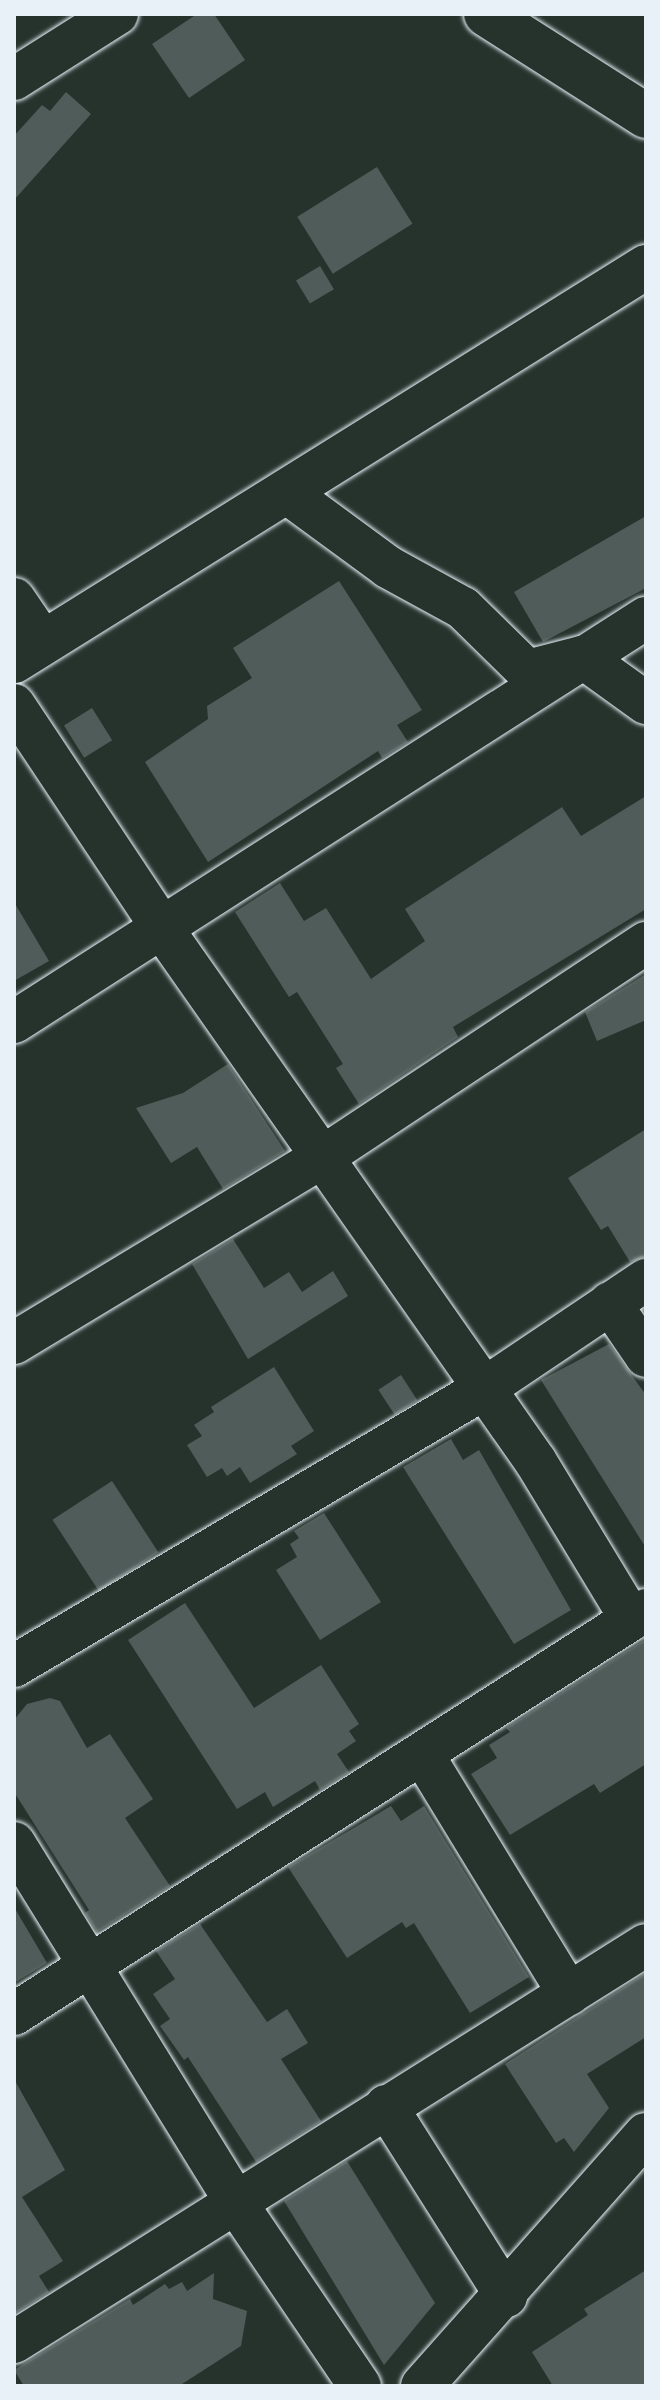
<!DOCTYPE html>
<style>
body{margin:0}
#map{position:relative;width:660px;height:2400px;overflow:hidden;background:#26332d;font-family:"Patrick Hand",sans-serif}
div>[style]{position:absolute}
[style*='--x']{left:calc(var(--x)*1px);top:calc(var(--y)*1px);width:calc(var(--w)*1px);rotate:calc(var(--a)*1deg)}
.building>*{inset:0;background:#505c59;transform-origin:0 0}
.roads{filter:drop-shadow(0 0 2px #e8f1f8) drop-shadow(0 0 2px #e8f1f8)}
.minor>*{height:42px;margin:-21px;padding:0 21px;transform-origin:21px;border-radius:21px;background:#26332d}
.tertiary>*{height:44px;margin:-22px;padding:0 22px;transform-origin:22px;border-radius:22px;background:#26332d}
span{translate:-50% -50%;white-space:nowrap;text-align:center;line-height:1.15;-webkit-text-stroke:7px #26332d;paint-order:stroke}
.frame{position:absolute;inset:0;border:16px solid #e8f1f8;pointer-events:none}
</style>
<div id="map">
<div class="building">
<div style="clip-path:polygon(197px 14px,214px 14px,245px 60px,189px 98px,152px 44px)"></div>
<div style="clip-path:polygon(66px 92px,91px 114px,14px 200px,14px 136px,42px 105px,50px 111px)"></div>
<div style="left:377px;top:167px;width:67px;height:94px;rotate:58deg"></div>
<div style="left:320px;top:266px;width:27px;height:28px;rotate:59deg"></div>
<div style="clip-path:polygon(646px 516px,646px 588px,543px 642px,514px 592px)"></div>
<div style="clip-path:polygon(339px 581px,422px 710px,397px 725px,408px 742px,382px 758px,378px 751px,208px 862px,145px 762px,208px 719px,207px 706px,252px 678px,233px 648px)"></div>
<div style="left:92px;top:708px;width:38px;height:33px;rotate:58deg"></div>
<div style="clip-path:polygon(646px 796px,646px 909px,453px 1027px,458px 1037px,359px 1104px,336px 1068px,343px 1064px,297px 992px,289px 997px,235px 912px,280px 883px,304px 921px,326px 908px,371px 979px,425px 941px,405px 909px,562px 807px,581px 836px)"></div>
<div style="clip-path:polygon(14px 902px,49px 961px,14px 981px)"></div>
<div style="clip-path:polygon(646px 974px,646px 1020px,597px 1041px,585px 1012px)"></div>
<div style="clip-path:polygon(228px 1064px,285px 1151px,223px 1189px,197px 1147px,171px 1163px,136px 1108px,183px 1093px)"></div>
<div style="clip-path:polygon(646px 1129px,646px 1256px,630px 1262px,608px 1226px,601px 1230px,568px 1178px)"></div>
<div style="clip-path:polygon(233px 1239px,264px 1288px,289px 1272px,302px 1292px,333px 1271px,348px 1296px,248px 1359px,192px 1264px)"></div>
<div style="clip-path:polygon(609px 1344px,646px 1395px,646px 1548px,541px 1380px)"></div>
<div style="clip-path:polygon(274px 1367px,314px 1431px,291px 1446px,297px 1454px,250px 1483px,240px 1467px,227px 1476px,222px 1468px,207px 1477px,187px 1445px,202px 1436px,194px 1425px,214px 1412px,211px 1407px)"></div>
<div style="left:401px;top:1375px;width:30px;height:27px;rotate:57deg"></div>
<div style="clip-path:polygon(451px 1439px,463px 1460px,479px 1450px,571px 1610px,514px 1644px,403px 1467px)"></div>
<div style="left:112px;top:1481px;width:85px;height:71px;rotate:57deg"></div>
<div style="clip-path:polygon(324px 1513px,381px 1602px,320px 1640px,276px 1570px,297px 1557px,290px 1544px,299px 1538px,294px 1531px)"></div>
<div style="clip-path:polygon(185px 1603px,254px 1708px,321px 1665px,359px 1724px,349px 1731px,356px 1741px,337px 1754px,349px 1772px,320px 1790px,315px 1781px,273px 1807px,265px 1792px,237px 1809px,128px 1640px)"></div>
<div style="clip-path:polygon(646px 1639px,646px 1764px,600px 1793px,594px 1784px,510px 1835px,471px 1774px,497px 1758px,489px 1745px,510px 1732px,506px 1728px)"></div>
<div style="clip-path:polygon(50px 1698px,60px 1701px,87px 1748px,110px 1734px,153px 1799px,125px 1818px,170px 1886px,97px 1932px,85px 1913px,89px 1910px,14px 1792px,14px 1720px,27px 1704px)"></div>
<div style="clip-path:polygon(391px 1806px,401px 1821px,424px 1806px,529px 1977px,470px 2013px,414px 1923px,406px 1928px,402px 1922px,347px 1958px,288px 1867px)"></div>
<div style="clip-path:polygon(14px 1907px,47px 1963px,14px 1983px)"></div>
<div style="clip-path:polygon(200px 1924px,267px 2022px,287px 2009px,308px 2043px,281px 2059px,321px 2121px,256px 2162px,188px 2057px,184px 2060px,160px 2026px,170px 2019px,153px 1994px,175px 1979px,156px 1951px)"></div>
<div style="clip-path:polygon(646px 1973px,646px 2037px,587px 2074px,609px 2108px,574px 2152px,564px 2138px,556px 2143px,505px 2064px)"></div>
<div style="clip-path:polygon(14px 2079px,65px 2170px,22px 2197px,63px 2261px,39px 2276px,49px 2292px,14px 2314px)"></div>
<div style="clip-path:polygon(347px 2161px,435px 2303px,384px 2365px,284px 2201px)"></div>
<div style="clip-path:polygon(646px 2270px,646px 2386px,553px 2386px,532px 2352px,588px 2315px,584px 2309px)"></div>
<div style="clip-path:polygon(214px 2273px,213px 2299px,247px 2311px,241px 2346px,179px 2386px,24px 2386px,14px 2370px,130px 2299px,133px 2305px,165px 2284px,169px 2289px,182px 2282px,187px 2291px)"></div>
</div>
<div class="roads">
<div class="minor">
<div style="--x:14;--y:79;--w:122;--a:-32.3"></div>
<div style="--x:286;--y:492;--w:127;--a:36.3"></div>
<div style="--x:388;--y:567;--w:85;--a:28.7"></div>
<div style="--x:463;--y:608;--w:90;--a:44.5"></div>
<div style="--x:527;--y:671;--w:57;--a:-14.3"></div>
<div style="--x:582;--y:657;--w:79;--a:35.7"></div>
<div style="--x:14;--y:599;--w:53;--a:55.7"></div>
<div style="--x:14;--y:705;--w:271;--a:56.4"></div>
<div style="--x:164;--y:931;--w:648;--a:54.99"></div>
<div style="--x:536;--y:1462;--w:184;--a:58.8"></div>
<div style="--x:14;--y:1022;--w:750;--a:-32.59"></div>
<div style="--x:610;--y:1303;--w:64;--a:55.8"></div>
<div style="--x:14;--y:1343;--w:362;--a:-31.1"></div>
<div style="--x:324;--y:1156;--w:386;--a:-33.5"></div>
<div style="--x:14;--y:1666;--w:547;--a:-30.55"></div>
<div style="--x:485;--y:1388;--w:194;--a:-33.9"></div>
<div style="--x:423;--y:1755;--w:280;--a:58.6"></div>
<div style="--x:14;--y:1843;--w:423;--a:58.3"></div>
<div style="--x:236;--y:2203;--w:221;--a:55.9"></div>
<div style="--x:14;--y:2014;--w:750;--a:-32.59"></div>
<div style="--x:386;--y:2106;--w:225;--a:57.7"></div>
<div style="--x:14;--y:2342;--w:746;--a:-32.14"></div>
<div style="--x:422;--y:2386;--w:337;--a:-48.4"></div>
</div>
<div class="tertiary">
<div style="--x:486;--y:14;--w:190;--a:32.5"></div>
<div style="--x:14;--y:661;--w:745;--a:-31.94"></div>
</div>
</div>
<div class="frame"></div>
</div>
